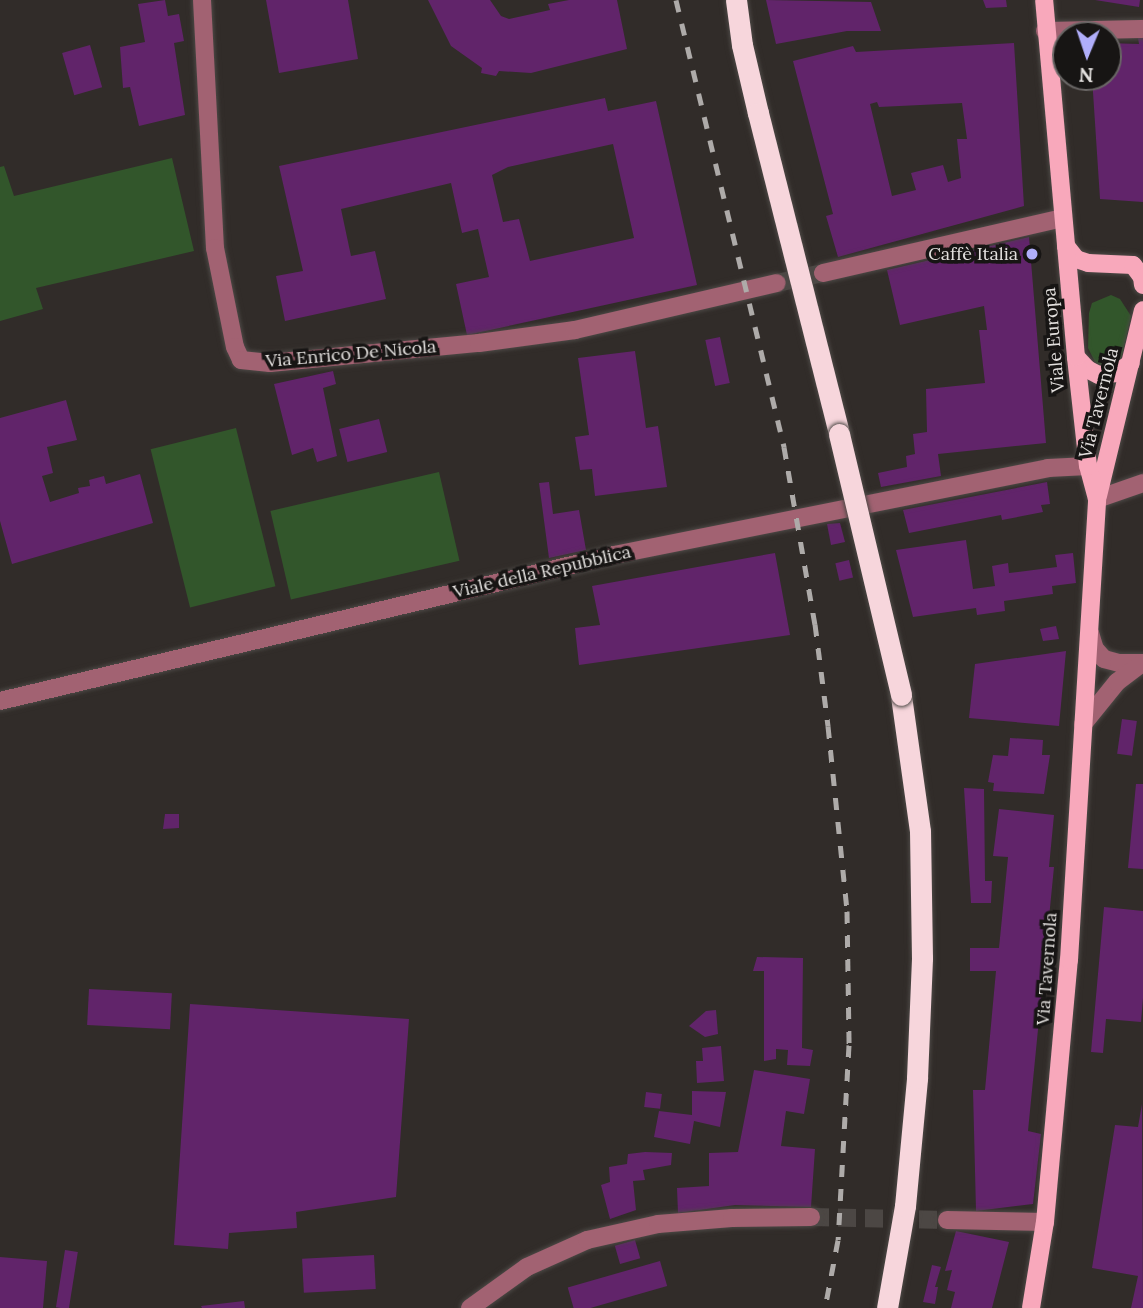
<!DOCTYPE html>
<meta charset="utf-8">
<style>
body{margin:0}
#map{position:relative;width:1143px;height:1308px;overflow:hidden;background:#312c29;font-family:Lora,serif}
div>[style]{position:absolute}
[style*='--x']{left:calc(var(--x)*1px);top:calc(var(--y)*1px);width:calc(var(--w)*1px);rotate:calc(var(--a)*1deg)}
.green>*{inset:0;background:#32562b;transform-origin:0 0}
.building>*{inset:0;background:#61246a;transform-origin:0 0}
.minor-tunnel>*{height:18px;margin-top:-9px;transform-origin:0;background:repeating-linear-gradient(90deg,#4c4744 0 18px,transparent 0 27px)}
.roads{filter:drop-shadow(0 0 2px #4d4946) drop-shadow(0 0 2px #4d4946)}
.minor>*{height:18px;margin:-9px;padding:0 9px;transform-origin:9px;border-radius:9px;background:#a26272}
.major>*{height:18px;margin:-9px;padding:0 9px;transform-origin:9px;border-radius:9px;background:#f8a8bb}
.highway>*{height:21px;margin:-10.5px;padding:0 10.5px;transform-origin:10.5px;border-radius:10.5px;background:#f7d6dc}
.rail>*{height:5px;margin-top:-2.5px;transform-origin:0;background:repeating-linear-gradient(90deg,#aeaba9 0 12px,transparent 0 24px)}
.bridges{filter:drop-shadow(0 0 2px #4d4946) drop-shadow(0 0 2px #4d4946)}
.highway-bridge>*{height:21px;margin:-10.5px;padding:0 10.5px;transform-origin:10.5px;border-radius:10.5px;background:#f7d6dc}
.dots>*{width:19px;height:19px;translate:-50% -50%;box-sizing:border-box;border:4px solid #171514;border-radius:50%}
span{translate:-50% -50%;white-space:nowrap;text-align:center;line-height:1.15;-webkit-text-stroke:7px #171514;paint-order:stroke}
.poi-label{font-size:18px;color:#e3e0de}
.right{translate:-100% -50%;text-align:right}
.street-label{font-size:18px;color:#e3e0de}
.north{position:absolute;left:1052px;top:21px;width:70px;height:70px;box-sizing:border-box;background:#171514;border:2px solid #696665;border-radius:50%;rotate:182deg;font-size:19px;font-weight:700;line-height:28px;text-align:center;color:#e3e0de}
.north::after{content:'';display:block;margin:auto;width:24px;height:32px;background:#b0aefa;clip-path:polygon(50% 0,100% 100%,50% 72%,0 100%)}
</style>
<div id="map">
<div class="green">
<div style="clip-path:polygon(172px 158px,194px 251px,36px 288px,43px 309px,0 321px,0 167px,4px 166px,14px 196px)"></div>
<div style="clip-path:polygon(1111px 295px,1120px 299px,1131px 316px,1122px 356px,1117px 363px,1102px 366px,1095px 362px,1088px 348px,1089px 313px,1092px 303px)"></div>
<div style="left:236px;top:428px;width:163px;height:88px;rotate:76deg"></div>
<div style="left:439px;top:472px;width:91px;height:173px;rotate:77deg"></div>
</div>
<div class="building">
<div style="clip-path:polygon(165px 0,168px 16px,179px 14px,184px 41px,174px 43px,185px 115px,139px 126px,130px 87px,123px 88px,120px 47px,145px 42px,138px 4px)"></div>
<div style="clip-path:polygon(266px 0,348px 0,358px 59px,279px 73px)"></div>
<div style="clip-path:polygon(428px 0,490px 0,501px 16px,509px 19px,550px 10px,548px 4px,569px 0,617px 0,627px 49px,531px 73px,499px 71px,496px 76px,481px 73px,482px 68px,451px 46px)"></div>
<div style="clip-path:polygon(766px 0,871px 2px,881px 31px,847px 31px,776px 44px)"></div>
<div style="clip-path:polygon(983px 0,1006px 0,1007px 7px,986px 8px)"></div>
<div style="clip-path:polygon(1095px 0,1140px 0,1139px 7px)"></div>
<div style="clip-path:polygon(1138px 38px,1143px 38px,1143px 202px,1100px 199px,1092px 77px,1108px 77px,1108px 43px,1139px 44px)"></div>
<div style="clip-path:polygon(evenodd,1014px 43px,1024px 206px,838px 257px,826px 216px,833px 214px,793px 61px,853px 46px,856px 52px,1014px 43px,877px 102px,879px 107px,962px 103px,967px 139px,957px 139px,961px 178px,948px 182px,943px 165px,911px 173px,916px 190px,892px 196px,870px 104px,877px 102px)"></div>
<div style="left:90px;top:45px;width:44px;height:29px;rotate:74deg"></div>
<div style="clip-path:polygon(evenodd,605px 98px,608px 111px,656px 101px,697px 285px,467px 335px,456px 284px,489px 277px,478px 229px,462px 233px,451px 183px,341px 209px,351px 256px,375px 251px,386px 299px,285px 321px,276px 276px,303px 271px,279px 166px,605px 98px,613px 144px,634px 238px,530px 261px,519px 219px,503px 222px,492px 175px,508px 167px,613px 144px)"></div>
<div style="clip-path:polygon(1029px 237px,1046px 443px,938px 454px,941px 476px,881px 487px,878px 473px,907px 467px,906px 456px,915px 454px,913px 434px,927px 432px,926px 389px,985px 383px,979px 330px,987px 330px,984px 306px,900px 325px,887px 270px)"></div>
<div style="left:720px;top:337px;width:47px;height:15px;rotate:78deg"></div>
<div style="clip-path:polygon(635px 351px,646px 428px,658px 426px,667px 487px,595px 496px,592px 469px,580px 470px,575px 437px,589px 435px,578px 358px)"></div>
<div style="clip-path:polygon(333px 371px,336px 384px,323px 388px,337px 456px,317px 462px,313px 448px,292px 455px,274px 384px)"></div>
<div style="clip-path:polygon(66px 400px,77px 440px,47px 447px,53px 473px,42px 476px,50px 502px,79px 493px,78px 488px,90px 486px,89px 480px,104px 476px,106px 484px,140px 474px,153px 523px,12px 564px,0 521px,0 418px)"></div>
<div style="left:379px;top:419px;width:34px;height:41px;rotate:76deg"></div>
<div style="clip-path:polygon(549px 482px,553px 514px,579px 510px,586px 550px,549px 558px,539px 483px)"></div>
<div style="clip-path:polygon(1047px 482px,1050px 504px,1041px 505px,1043px 512px,1002px 520px,1001px 515px,909px 533px,903px 510px)"></div>
<div style="clip-path:polygon(840px 523px,845px 542px,831px 545px,827px 524px)"></div>
<div style="clip-path:polygon(966px 540px,973px 589px,995px 586px,992px 566px,1008px 563px,1009px 573px,1057px 567px,1055px 555px,1073px 553px,1076px 583px,1052px 586px,1053px 594px,1004px 601px,1005px 611px,977px 615px,976px 608px,913px 617px,896px 550px)"></div>
<div style="clip-path:polygon(775px 553px,790px 635px,579px 665px,575px 628px,600px 625px,592px 586px)"></div>
<div style="left:849px;top:560px;width:18px;height:14px;rotate:77deg"></div>
<div style="clip-path:polygon(1056px 626px,1059px 639px,1043px 641px,1040px 629px)"></div>
<div style="clip-path:polygon(1066px 651px,1059px 726px,969px 718px,975px 664px)"></div>
<div style="left:1122px;top:719px;width:15px;height:35px;rotate:8deg"></div>
<div style="clip-path:polygon(1010px 738px,1043px 740px,1042px 755px,1050px 755px,1044px 794px,993px 791px,994px 783px,988px 782px,993px 755px,1008px 756px)"></div>
<div style="clip-path:polygon(1136px 784px,1143px 784px,1143px 869px,1128px 868px)"></div>
<div style="clip-path:polygon(964px 788px,984px 789px,985px 881px,992px 881px,991px 903px,971px 903px)"></div>
<div style="clip-path:polygon(999px 809px,1054px 815px,1049px 867px,1054px 867px,1028px 1131px,1041px 1134px,1033px 1204px,976px 1211px,973px 1090px,985px 1090px,996px 971px,970px 971px,970px 948px,999px 948px,1008px 857px,993px 856px)"></div>
<div style="clip-path:polygon(165px 814px,179px 814px,179px 828px,163px 829px)"></div>
<div style="clip-path:polygon(1104px 907px,1143px 911px,1143px 998px,1141px 1022px,1106px 1019px,1103px 1053px,1091px 1052px)"></div>
<div style="clip-path:polygon(757px 957px,803px 958px,802px 1048px,813px 1050px,810px 1066px,787px 1065px,788px 1050px,776px 1049px,776px 1059px,764px 1061px,764px 971px,753px 971px)"></div>
<div style="left:89px;top:989px;width:83px;height:36px;rotate:3deg"></div>
<div style="clip-path:polygon(190px 1004px,409px 1019px,396px 1197px,296px 1212px,297px 1228px,229px 1233px,228px 1249px,174px 1245px)"></div>
<div style="clip-path:polygon(716px 1010px,718px 1034px,705px 1037px,689px 1026px,706px 1011px)"></div>
<div style="clip-path:polygon(721px 1046px,724px 1081px,697px 1083px,696px 1061px,703px 1061px,702px 1048px)"></div>
<div style="clip-path:polygon(754px 1070px,810px 1079px,804px 1114px,786px 1111px,781px 1146px,815px 1149px,811px 1207px,735px 1205px,678px 1213px,677px 1188px,709px 1186px,709px 1153px,738px 1152px)"></div>
<div style="clip-path:polygon(692px 1091px,726px 1092px,720px 1127px,694px 1121px,690px 1144px,654px 1137px,659px 1111px,692px 1115px)"></div>
<div style="left:646px;top:1092px;width:16px;height:15px;rotate:7deg"></div>
<div style="clip-path:polygon(1142px 1104px,1143px 1308px,1131px 1308px,1138px 1276px,1092px 1268px,1115px 1125px,1138px 1127px)"></div>
<div style="clip-path:polygon(645px 1152px,672px 1153px,671px 1165px,643px 1170px,645px 1180px,633px 1181px,636px 1210px,610px 1219px,601px 1185px,610px 1182px,609px 1167px,627px 1164px,628px 1154px)"></div>
<div style="clip-path:polygon(956px 1231px,1009px 1242px,992px 1308px,951px 1308px,955px 1292px,947px 1290px,952px 1270px,945px 1271px)"></div>
<div style="left:635px;top:1240px;width:19px;height:21px;rotate:74deg"></div>
<div style="left:65px;top:1250px;width:13px;height:58px;rotate:9deg"></div>
<div style="left:374px;top:1255px;width:34px;height:72px;rotate:87deg"></div>
<div style="clip-path:polygon(0 1257px,47px 1261px,43px 1308px,0 1308px)"></div>
<div style="left:660px;top:1261px;width:26px;height:96px;rotate:74deg"></div>
<div style="clip-path:polygon(932px 1265px,941px 1267px,935px 1287px,938px 1287px,935px 1304px,923px 1302px)"></div>
<div style="clip-path:polygon(244px 1301px,245px 1308px,202px 1308px,201px 1306px)"></div>
</div>
<div class="minor-tunnel">
<div style="--x:777;--y:283;--w:47;--a:-12.3"></div>
<div style="--x:811;--y:1217;--w:136;--a:1.3"></div>
</div>
<div class="roads">
<div class="minor">
<div style="--x:202;--y:0;--w:248;--a:87"></div>
<div style="--x:215;--y:248;--w:101;--a:78.6"></div>
<div style="--x:235;--y:347;--w:14;--a:65"></div>
<div style="--x:241;--y:360;--w:29;--a:6"></div>
<div style="--x:270;--y:363;--w:210;--a:-5.5"></div>
<div style="--x:479;--y:343;--w:97;--a:-7.7"></div>
<div style="--x:575;--y:330;--w:207;--a:-13.1"></div>
<div style="--x:1045;--y:31;--w:98;--a:-1.2"></div>
<div style="--x:823;--y:273;--w:246;--a:-12.9"></div>
<div style="--x:1097;--y:499;--w:49;--a:-19.2"></div>
<div style="--x:1090;--y:633;--w:17;--a:73"></div>
<div style="--x:1095;--y:649;--w:13;--a:48"></div>
<div style="--x:1104;--y:659;--w:16;--a:15"></div>
<div style="--x:1119;--y:663;--w:24;--a:0"></div>
<div style="--x:0;--y:701;--w:631;--a:-13.38"></div>
<div style="--x:614;--y:555;--w:443;--a:-11.3"></div>
<div style="--x:1048;--y:468;--w:40;--a:-2.9"></div>
<div style="--x:1083;--y:724;--w:54;--a:-51"></div>
<div style="--x:1117;--y:682;--w:31;--a:-37"></div>
<div style="--x:947;--y:1220;--w:98;--a:1.2"></div>
<div style="--x:470;--y:1308;--w:70;--a:-35.7"></div>
<div style="--x:527;--y:1267;--w:66;--a:-24.2"></div>
<div style="--x:587;--y:1240;--w:73;--a:-12.7"></div>
<div style="--x:658;--y:1224;--w:74;--a:-4.6"></div>
<div style="--x:732;--y:1218;--w:79;--a:-0.7"></div>
</div>
<div class="major">
<div style="--x:1066;--y:246;--w:16;--a:52"></div>
<div style="--x:1076;--y:259;--w:13;--a:18"></div>
<div style="--x:1088;--y:263;--w:45;--a:2.5"></div>
<div style="--x:1133;--y:265;--w:15;--a:53"></div>
<div style="--x:1142;--y:277;--w:8;--a:83"></div>
<div style="--x:1076;--y:357;--w:16;--a:47"></div>
<div style="--x:1087;--y:369;--w:13;--a:27"></div>
<div style="--x:1099;--y:375;--w:18;--a:-6"></div>
<div style="--x:1117;--y:373;--w:17;--a:-36"></div>
<div style="--x:1098;--y:496;--w:191;--a:-76.4"></div>
<div style="--x:1031;--y:1308;--w:87;--a:-80.8"></div>
<div style="--x:1045;--y:1222;--w:263;--a:-84.8"></div>
<div style="--x:1069;--y:960;--w:462;--a:-86.5"></div>
<div style="--x:1097;--y:499;--w:34;--a:-105"></div>
<div style="--x:1088;--y:466;--w:110;--a:-96.3"></div>
<div style="--x:1076;--y:357;--w:358;--a:-95.1"></div>
</div>
<div class="highway">
<div style="--x:736;--y:0;--w:45;--a:82.4"></div>
<div style="--x:742;--y:45;--w:70;--a:76.8"></div>
<div style="--x:758;--y:113;--w:331;--a:75.8"></div>
<div style="--x:887;--y:1308;--w:104;--a:-80"></div>
<div style="--x:905;--y:1206;--w:129;--a:-84.6"></div>
<div style="--x:917;--y:1078;--w:120;--a:-87.6"></div>
<div style="--x:922;--y:958;--w:127;--a:-90.9"></div>
<div style="--x:920;--y:831;--w:137;--a:-98"></div>
</div>
</div>
<div class="rail">
<div style="--x:676;--y:0;--w:460;--a:76.4"></div>
<div style="--x:784;--y:447;--w:180;--a:80.1"></div>
<div style="--x:815;--y:624;--w:103;--a:82.7"></div>
<div style="--x:828;--y:726;--w:186;--a:84.1"></div>
<div style="--x:847;--y:911;--w:134;--a:89.1"></div>
<div style="--x:849;--y:1045;--w:195;--a:93.2"></div>
<div style="--x:838;--y:1240;--w:69;--a:100.8"></div>
</div>
<div class="bridges">
<div class="highway-bridge">
<div style="--x:839;--y:434;--w:268;--a:76.6"></div>
</div>
</div>
<div class="dots">
<div style="left:1032px;top:254px;background:#b0aefa"></div>
</div>
<div class="poi-label">
<span class="right" style="left:1018px;top:254px">Caffè Italia</span>
</div>
<div class="street-label">
<span style="left:1054px;top:340px;rotate:-95deg">Viale Europa</span>
<span style="left:351px;top:354px;rotate:-5deg">Via Enrico De Nicola</span>
<span style="left:1099px;top:403px;rotate:-76deg">Via Tavernola</span>
<span style="left:542px;top:572px;rotate:-13deg">Viale della Repubblica</span>
<span style="left:1047px;top:969px;rotate:-86deg">Via Tavernola</span>
</div>
<div class="north">N</div>
</div>
